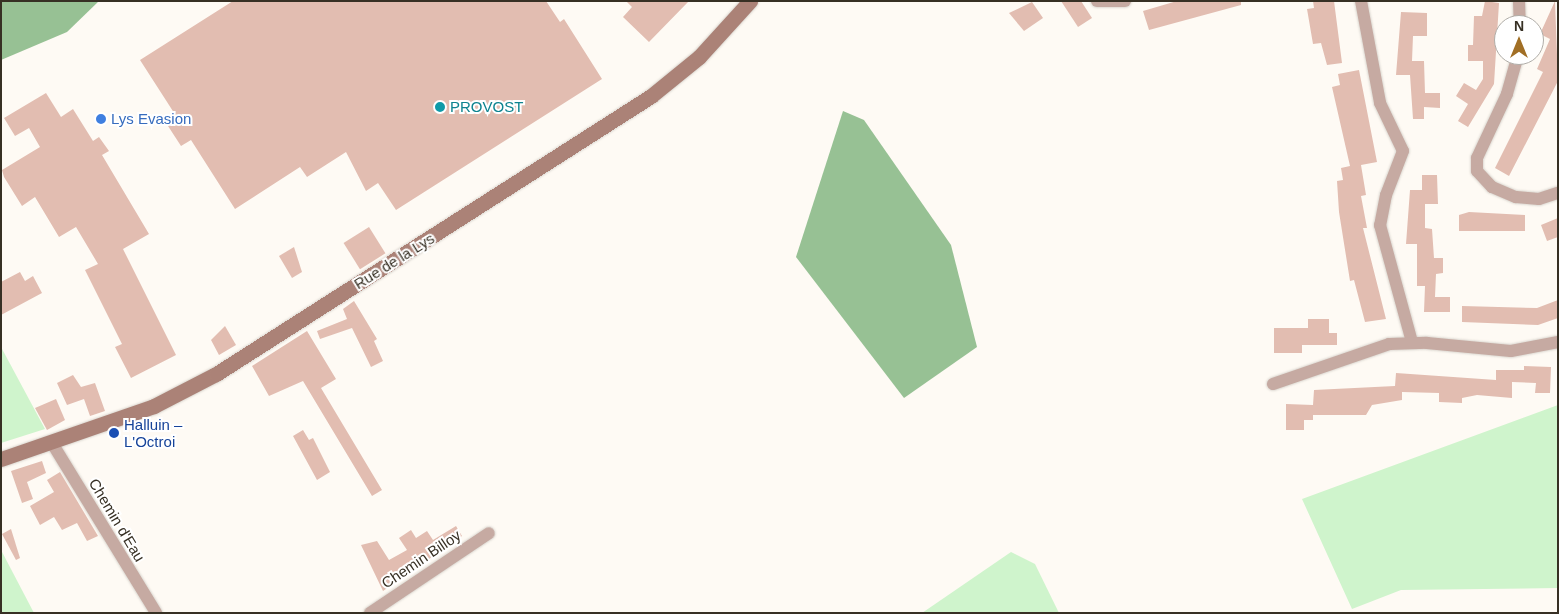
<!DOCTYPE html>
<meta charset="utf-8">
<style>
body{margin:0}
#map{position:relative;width:1559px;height:614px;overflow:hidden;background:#fefaf4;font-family:Arial,sans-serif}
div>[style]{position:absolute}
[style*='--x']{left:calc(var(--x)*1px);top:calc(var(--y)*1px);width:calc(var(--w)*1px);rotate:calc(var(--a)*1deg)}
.green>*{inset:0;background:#cff4cc}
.forest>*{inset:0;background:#97c194}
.building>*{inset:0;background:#e2bdb1;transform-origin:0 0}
.roads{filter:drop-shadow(0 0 1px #dad6cf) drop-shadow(0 0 1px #dad6cf)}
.street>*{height:12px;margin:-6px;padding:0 6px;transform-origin:6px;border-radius:6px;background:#c6aaa2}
.secondary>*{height:15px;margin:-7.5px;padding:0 7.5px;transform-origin:7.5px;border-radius:7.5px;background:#ab8277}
.dots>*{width:14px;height:14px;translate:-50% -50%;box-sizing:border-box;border:2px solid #fff;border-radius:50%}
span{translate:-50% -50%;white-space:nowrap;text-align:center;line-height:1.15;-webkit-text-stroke:4px #fff;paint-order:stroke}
.culture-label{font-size:15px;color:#0d838f}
.left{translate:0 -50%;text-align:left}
.shop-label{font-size:15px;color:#366cbe}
.street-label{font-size:15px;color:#373024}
.transit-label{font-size:15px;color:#164399}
.frame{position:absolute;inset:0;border:2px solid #373024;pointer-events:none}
.north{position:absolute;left:1494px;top:15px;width:50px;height:50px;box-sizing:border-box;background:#fff;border:1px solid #afaca7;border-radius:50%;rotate:0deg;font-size:14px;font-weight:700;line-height:20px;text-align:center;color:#373024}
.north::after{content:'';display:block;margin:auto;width:18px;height:22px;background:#a16f25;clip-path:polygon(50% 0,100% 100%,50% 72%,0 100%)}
</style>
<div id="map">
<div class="green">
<div style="clip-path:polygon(1px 347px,45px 429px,1px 443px)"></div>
<div style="clip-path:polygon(1558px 405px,1558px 588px,1401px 590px,1352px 609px,1302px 499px)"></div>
<div style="clip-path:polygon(1px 550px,34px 613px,1px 613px)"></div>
<div style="clip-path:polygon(1011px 552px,1035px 564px,1059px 613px,922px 613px)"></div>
</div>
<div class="forest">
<div style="clip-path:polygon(1px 1px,99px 1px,67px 32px,1px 60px)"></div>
<div style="clip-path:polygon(843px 111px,864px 120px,951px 245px,977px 347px,904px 398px,796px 257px)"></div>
</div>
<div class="building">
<div style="clip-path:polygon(233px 1px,546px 1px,560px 22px,564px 19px,602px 79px,396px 210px,378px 183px,366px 191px,346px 152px,307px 177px,300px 167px,235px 209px,191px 140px,181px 146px,168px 126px,178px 119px,140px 60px)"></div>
<div style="clip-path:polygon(626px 1px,689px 1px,649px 42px,623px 17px,632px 7px)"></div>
<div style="clip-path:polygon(1061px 1px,1081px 1px,1092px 18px,1078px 27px)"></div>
<div style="clip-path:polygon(1177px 1px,1241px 1px,1241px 5px,1149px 30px,1143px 11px)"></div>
<div style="clip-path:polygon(1313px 1px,1334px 1px,1342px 63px,1327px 65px,1321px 43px,1313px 44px,1307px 9px,1314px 8px)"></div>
<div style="clip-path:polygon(1485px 1px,1499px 3px,1494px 84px,1468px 127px,1458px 121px,1468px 104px,1456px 96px,1464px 83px,1476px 90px,1483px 79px,1483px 61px,1468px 61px,1468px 45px,1473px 45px,1474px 16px,1482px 16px)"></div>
<div style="clip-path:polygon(1555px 1px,1558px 81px,1509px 176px,1495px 168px,1543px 72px,1537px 69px,1550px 39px,1540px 34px)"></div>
<div style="clip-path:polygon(1032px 2px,1043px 18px,1024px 31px,1009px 13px)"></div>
<div style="clip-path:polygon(1401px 12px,1427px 13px,1427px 36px,1413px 36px,1412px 61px,1424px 61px,1425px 93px,1440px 93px,1440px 108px,1424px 107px,1424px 119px,1413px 119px,1410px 75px,1396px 75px)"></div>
<div style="clip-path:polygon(1359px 70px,1377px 162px,1361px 165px,1366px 195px,1361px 196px,1367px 228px,1363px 228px,1386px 319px,1365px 322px,1354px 280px,1350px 281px,1339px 212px,1337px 181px,1343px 180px,1341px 168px,1350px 166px,1332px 87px,1340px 85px,1338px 74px)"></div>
<div style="clip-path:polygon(46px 93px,61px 117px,73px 109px,93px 141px,99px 137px,109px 151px,102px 155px,149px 234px,123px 249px,176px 355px,131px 378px,115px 347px,122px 344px,85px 270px,98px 264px,76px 227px,59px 237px,35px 197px,22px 206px,4px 177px,2px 170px,40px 147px,29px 128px,15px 136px,4px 118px)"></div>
<div style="clip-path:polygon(1422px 175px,1437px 175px,1438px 204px,1425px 204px,1425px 228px,1432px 229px,1434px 258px,1443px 258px,1443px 273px,1436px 274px,1435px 297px,1450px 297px,1450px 312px,1424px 312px,1425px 286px,1417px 286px,1417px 244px,1406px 244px,1410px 190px,1422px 190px)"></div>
<div style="clip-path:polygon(1469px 212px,1525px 215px,1525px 231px,1459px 231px,1459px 215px)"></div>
<div style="clip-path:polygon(1558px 218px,1558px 237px,1547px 241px,1541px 225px)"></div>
<div style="left:369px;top:227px;width:31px;height:30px;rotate:58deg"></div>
<div style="clip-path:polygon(294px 247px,302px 272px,292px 278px,279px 256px)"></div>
<div style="clip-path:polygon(20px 272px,25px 281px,33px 276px,42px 293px,1px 315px,1px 282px)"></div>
<div style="clip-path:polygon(1558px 300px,1558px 318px,1538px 325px,1462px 322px,1462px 306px,1537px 308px)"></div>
<div style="clip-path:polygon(354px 301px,377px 339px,374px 341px,383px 361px,371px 367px,352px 328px,320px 339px,317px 331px,347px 319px,343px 309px)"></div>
<div style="clip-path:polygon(1308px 319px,1329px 319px,1329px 333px,1337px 333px,1337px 345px,1302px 345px,1302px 353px,1274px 353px,1274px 328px,1308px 328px)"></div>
<div style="clip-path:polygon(225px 326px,236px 345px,219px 355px,211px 340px)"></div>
<div style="clip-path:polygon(307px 331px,336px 379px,321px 388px,382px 490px,372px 496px,303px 381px,269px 396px,252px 366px)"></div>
<div style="clip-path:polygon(1524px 366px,1551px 367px,1550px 393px,1535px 393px,1536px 383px,1512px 382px,1512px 398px,1477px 395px,1462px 398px,1462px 403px,1439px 402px,1439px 393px,1402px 392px,1402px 400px,1372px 405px,1366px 415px,1313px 415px,1313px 420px,1304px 420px,1304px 430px,1286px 430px,1286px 404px,1313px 405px,1314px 390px,1395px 386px,1396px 373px,1496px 380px,1496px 370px,1524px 370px)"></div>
<div style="clip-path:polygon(73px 375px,81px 387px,95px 383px,105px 411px,90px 416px,84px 399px,67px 405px,57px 383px)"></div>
<div style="clip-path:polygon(56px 399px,65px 420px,47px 430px,35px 408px)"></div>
<div style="clip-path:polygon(303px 430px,309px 440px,313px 438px,330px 472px,317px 480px,293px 436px)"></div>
<div style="clip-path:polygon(42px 461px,46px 473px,27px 482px,33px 499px,22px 503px,11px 471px)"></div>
<div style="clip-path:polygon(60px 472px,98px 536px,87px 541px,77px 523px,62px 530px,54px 517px,40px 525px,30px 506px,54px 492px,47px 480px)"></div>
<div style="clip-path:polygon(456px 526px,462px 536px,383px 591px,361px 545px,377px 541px,389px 560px,407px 550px,399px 538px,411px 530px,416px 538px,427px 531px,433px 540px)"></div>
<div style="clip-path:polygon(11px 529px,20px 558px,16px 560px,2px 534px)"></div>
</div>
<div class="roads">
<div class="street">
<div style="--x:1097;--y:1;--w:28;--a:0"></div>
<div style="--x:1361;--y:1;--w:104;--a:79.4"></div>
<div style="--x:1380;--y:103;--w:53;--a:64.4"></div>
<div style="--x:1403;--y:151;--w:47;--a:111.1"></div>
<div style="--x:1386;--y:195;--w:31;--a:101"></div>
<div style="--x:1380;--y:225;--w:121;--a:74.7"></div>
<div style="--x:1519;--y:1;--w:24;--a:88"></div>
<div style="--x:1518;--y:55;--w:41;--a:105.8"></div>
<div style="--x:1507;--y:94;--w:71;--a:115.1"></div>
<div style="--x:1477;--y:158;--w:13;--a:90"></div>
<div style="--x:1477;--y:171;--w:22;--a:47"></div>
<div style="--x:1492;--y:187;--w:26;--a:23"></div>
<div style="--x:1516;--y:197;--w:23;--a:5"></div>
<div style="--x:1539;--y:199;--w:20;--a:-18"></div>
<div style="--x:1273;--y:384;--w:123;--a:-19"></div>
<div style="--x:1389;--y:344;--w:38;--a:-2"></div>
<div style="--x:1427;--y:343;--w:84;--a:5.4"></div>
<div style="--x:1511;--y:351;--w:48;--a:-10.8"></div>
<div style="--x:52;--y:443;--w:199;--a:58.5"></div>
<div style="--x:370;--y:613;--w:143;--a:-33.9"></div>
</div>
<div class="secondary">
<div style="--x:1;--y:459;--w:162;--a:-19.1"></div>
<div style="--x:154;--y:406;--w:70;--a:-27.3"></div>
<div style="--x:216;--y:374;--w:516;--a:-32.58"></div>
<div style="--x:651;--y:96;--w:62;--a:-39.1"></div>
<div style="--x:699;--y:57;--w:76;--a:-47.7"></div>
</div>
</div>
<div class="dots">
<div style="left:440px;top:107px;background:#0f9aa8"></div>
<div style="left:101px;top:119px;background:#3f7fe0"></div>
<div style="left:114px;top:433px;background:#1a4fb4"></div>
</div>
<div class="culture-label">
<span class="left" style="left:450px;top:107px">PROVOST</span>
</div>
<div class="shop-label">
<span class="left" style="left:111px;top:119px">Lys Evasion</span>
</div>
<div class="street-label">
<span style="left:394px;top:261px;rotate:-32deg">Rue de la Lys</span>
<span style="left:117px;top:520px;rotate:59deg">Chemin d'Eau</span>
<span style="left:421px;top:559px;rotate:-34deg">Chemin Billoy</span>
</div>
<div class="transit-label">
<span class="left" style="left:124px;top:433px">Halluin –<br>L'Octroi</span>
</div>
<div class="frame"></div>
<div class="north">N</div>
</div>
